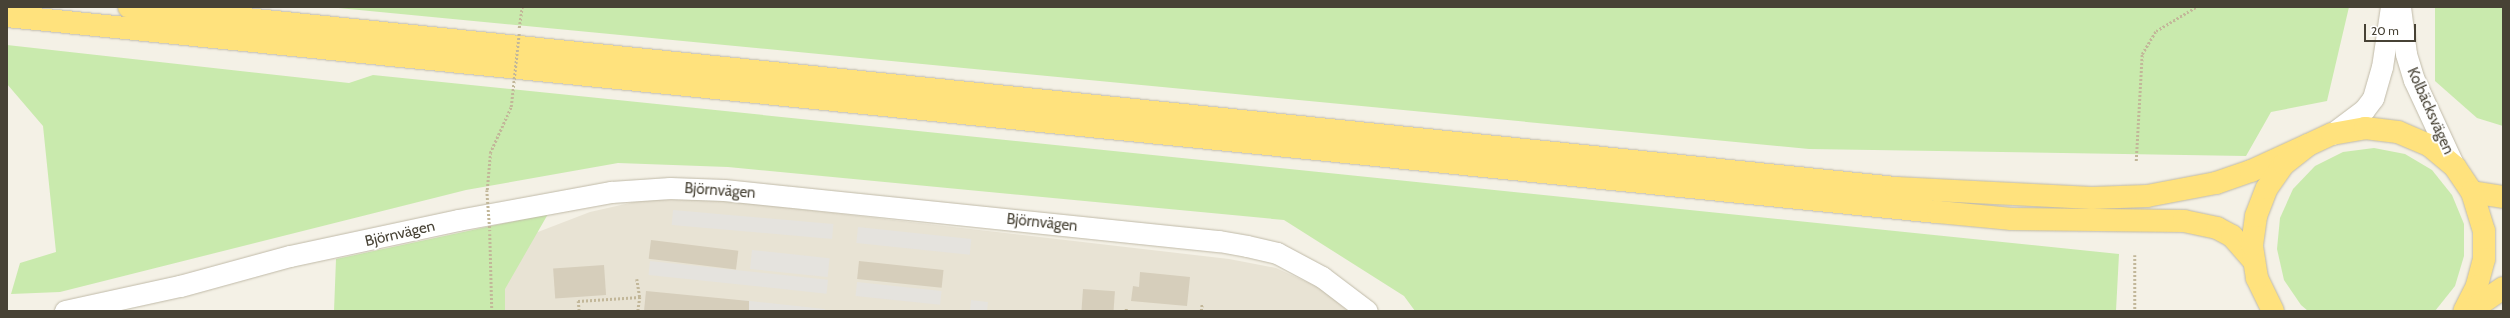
<!DOCTYPE html>
<meta charset="utf-8">
<style>
body{margin:0}
#map{position:relative;width:2510px;height:318px;overflow:hidden;background:#f4f1e6;font-family:Cabin,sans-serif}
div>[style]{position:absolute}
[style*='--x']{left:calc(var(--x)*1px);top:calc(var(--y)*1px);width:calc(var(--w)*1px);rotate:calc(var(--a)*1deg)}
.residential>*{inset:0;background:#e8e3d4}
.green>*{inset:0;background:#c9eaad}
.parking>*{inset:0;background:#e5e3de;transform-origin:0 0}
.building>*{inset:0;background:#d6cebb;transform-origin:0 0}
.path>*{height:2.5px;margin-top:-1.25px;transform-origin:0;background:repeating-linear-gradient(90deg,#c2b799 0 2px,transparent 0 4px)}
.roads{filter:drop-shadow(0 0 1px #c0baa8) drop-shadow(0 0 1px #c0baa8)}
.tertiary>*{height:21px;margin:-10.5px;padding:0 10.5px;transform-origin:10.5px;border-radius:10.5px;background:#fff}
.trunk>*{height:22px;margin:-11px;padding:0 11px;transform-origin:11px;border-radius:11px;background:#ffe27d}
.path-bridge>*{height:2.5px;margin-top:-1.25px;transform-origin:0;background:repeating-linear-gradient(90deg,#c2b799 0 2px,transparent 0 4px)}
span{translate:-50% -50%;white-space:nowrap;text-align:center;line-height:1.15;-webkit-text-stroke:4px #fff;paint-order:stroke}
.street-label{font-size:15px;color:#474235}
.frame{position:absolute;inset:0;border:8px solid #474235;pointer-events:none}
.scale{position:absolute;left:2364px;top:24px;width:52px;height:18px;box-sizing:border-box;border:2px solid #474235;border-top:0;padding-left:5px;font-size:12px;line-height:14px;white-space:nowrap;color:#474235;-webkit-text-stroke:3px #fff;paint-order:stroke}
</style>
<div id="map">
<div class="residential">
<div style="clip-path:polygon(643px 200px,721px 200px,1229px 259px,1276px 268px,1320px 288px,1348px 311px,333px 311px,590px 212px)"></div>
</div>
<div class="green">
<div style="clip-path:polygon(328px 7px,2349px 7px,2327px 101px,2271px 112px,2246px 156px,1809px 149px)"></div>
<div style="clip-path:polygon(2435px 7px,2503px 7px,2503px 126px,2477px 118px,2435px 81px)"></div>
<div style="clip-path:polygon(7px 45px,349px 83px,373px 75px,2119px 254px,2116px 311px,1415px 311px,1404px 296px,1284px 220px,728px 167px,618px 163px,466px 190px,60px 292px,11px 294px,20px 263px,56px 252px,43px 126px,7px 84px)"></div>
<div style="clip-path:polygon(2374px 148px,2405px 154px,2432px 170px,2452px 195px,2464px 224px,2464px 256px,2455px 286px,2435px 311px,2308px 311px,2301px 305px,2284px 280px,2277px 249px,2280px 218px,2293px 189px,2315px 166px,2343px 152px)"></div>
<div style="clip-path:polygon(548px 214px,505px 289px,505px 311px,334px 311px,336px 259px)"></div>
</div>
<div class="parking">
<div style="left:673px;top:210px;width:161px;height:15px;rotate:5deg"></div>
<div style="left:858px;top:227px;width:114px;height:16px;rotate:6deg"></div>
<div style="left:752px;top:250px;width:78px;height:19px;rotate:6deg"></div>
<div style="left:650px;top:261px;width:179px;height:14px;rotate:6deg"></div>
<div style="left:857px;top:282px;width:85px;height:14px;rotate:6deg"></div>
<div style="clip-path:polygon(741px 300px,825px 309px,824px 311px,740px 311px)"></div>
<div style="clip-path:polygon(971px 300px,988px 302px,987px 311px,970px 311px)"></div>
</div>
<div class="building">
<div style="left:651px;top:240px;width:88px;height:19px;rotate:7deg"></div>
<div style="left:859px;top:261px;width:85px;height:18px;rotate:6deg"></div>
<div style="left:604px;top:265px;width:30px;height:51px;rotate:86deg"></div>
<div style="clip-path:polygon(1140px 272px,1190px 277px,1187px 306px,1131px 301px,1133px 286px,1139px 287px)"></div>
<div style="left:1083px;top:289px;width:32px;height:22px;rotate:4deg"></div>
<div style="clip-path:polygon(646px 291px,749px 301px,749px 311px,644px 311px)"></div>
</div>
<div class="path">
<div style="--x:519;--y:28;--w:21;--a:-82"></div>
<div style="--x:2136;--y:161;--w:107;--a:-86.8"></div>
<div style="--x:2142;--y:54;--w:27;--a:-59"></div>
<div style="--x:2156;--y:31;--w:47;--a:-31"></div>
<div style="--x:487;--y:190;--w:37;--a:-85"></div>
<div style="--x:490;--y:153;--w:51;--a:-65.5"></div>
<div style="--x:490;--y:234;--w:77;--a:88.5"></div>
<div style="--x:2135;--y:255;--w:56;--a:90"></div>
<div style="--x:637;--y:279;--w:18;--a:81"></div>
<div style="--x:579;--y:311;--w:10;--a:-96"></div>
<div style="--x:578;--y:301;--w:62;--a:-3.7"></div>
<div style="--x:640;--y:297;--w:14;--a:98"></div>
<div style="--x:1126;--y:311;--w:3;--a:-90"></div>
<div style="--x:1201;--y:311;--w:7;--a:-82"></div>
</div>
<div class="roads">
<div class="tertiary">
<div style="--x:2400;--y:7;--w:47;--a:82.7"></div>
<div style="--x:2406;--y:54;--w:27;--a:73"></div>
<div style="--x:2414;--y:80;--w:95;--a:65.1"></div>
<div style="--x:2332;--y:134;--w:40;--a:-37"></div>
<div style="--x:2364;--y:110;--w:15;--a:-53"></div>
<div style="--x:2373;--y:98;--w:32;--a:-74"></div>
<div style="--x:2382;--y:67;--w:61;--a:-81.5"></div>
<div style="--x:65;--y:311;--w:118;--a:-12.3"></div>
<div style="--x:180;--y:286;--w:114;--a:-15.3"></div>
<div style="--x:290;--y:256;--w:172;--a:-12.1"></div>
<div style="--x:458;--y:220;--w:156;--a:-10.4"></div>
<div style="--x:611;--y:192;--w:59;--a:-3.9"></div>
<div style="--x:670;--y:188;--w:54;--a:2.1"></div>
<div style="--x:724;--y:190;--w:498;--a:5.9"></div>
<div style="--x:1219;--y:241;--w:28;--a:10"></div>
<div style="--x:1247;--y:246;--w:31;--a:13"></div>
<div style="--x:1277;--y:253;--w:51;--a:28.1"></div>
<div style="--x:1322;--y:277;--w:56;--a:37.1"></div>
</div>
<div class="trunk">
<div style="--x:129;--y:7;--w:1776;--a:5.85"></div>
<div style="--x:1896;--y:188;--w:196;--a:2.9"></div>
<div style="--x:2092;--y:198;--w:55;--a:-2.1"></div>
<div style="--x:2147;--y:196;--w:70;--a:-10.7"></div>
<div style="--x:2216;--y:183;--w:37;--a:-19"></div>
<div style="--x:2251;--y:171;--w:63;--a:-24.5"></div>
<div style="--x:7;--y:16;--w:1941;--a:5.8"></div>
<div style="--x:1938;--y:212;--w:74;--a:5.4"></div>
<div style="--x:2012;--y:219;--w:172;--a:0.7"></div>
<div style="--x:2184;--y:221;--w:34;--a:12"></div>
<div style="--x:2217;--y:228;--w:17;--a:28"></div>
<div style="--x:2232;--y:236;--w:32;--a:49"></div>
<div style="--x:2472;--y:192;--w:31;--a:9"></div>
<div style="--x:2273;--y:311;--w:37;--a:-116"></div>
<div style="--x:2257;--y:278;--w:33;--a:-99"></div>
<div style="--x:2252;--y:245;--w:29;--a:-82"></div>
<div style="--x:2256;--y:216;--w:30;--a:-69"></div>
<div style="--x:2267;--y:188;--w:29;--a:-55"></div>
<div style="--x:2284;--y:164;--w:31;--a:-38"></div>
<div style="--x:2308;--y:145;--w:26;--a:-25"></div>
<div style="--x:2332;--y:134;--w:34;--a:-10"></div>
<div style="--x:2365;--y:128;--w:33;--a:7"></div>
<div style="--x:2398;--y:132;--w:34;--a:23"></div>
<div style="--x:2429;--y:145;--w:34;--a:40"></div>
<div style="--x:2455;--y:167;--w:30;--a:56"></div>
<div style="--x:2472;--y:192;--w:41;--a:72.9"></div>
<div style="--x:2484;--y:231;--w:28;--a:90"></div>
<div style="--x:2484;--y:259;--w:28;--a:105"></div>
<div style="--x:2477;--y:286;--w:28;--a:117"></div>
<div style="--x:2470;--y:311;--w:40;--a:-34.9"></div>
</div>
</div>
<div class="path-bridge">
<div style="--x:511;--y:107;--w:74;--a:-83.8"></div>
<div style="--x:487;--y:190;--w:41;--a:85.8"></div>
</div>
<div class="street-label">
<span style="left:2430px;top:111px;rotate:66deg">Kolbäcksvägen</span>
<span style="left:720px;top:191px;rotate:4deg">Björnvägen</span>
<span style="left:1042px;top:223px;rotate:6deg">Björnvägen</span>
<span style="left:400px;top:234px;rotate:-13deg">Björnvägen</span>
</div>
<div class="frame"></div>
<div class="scale">20 m</div>
</div>
